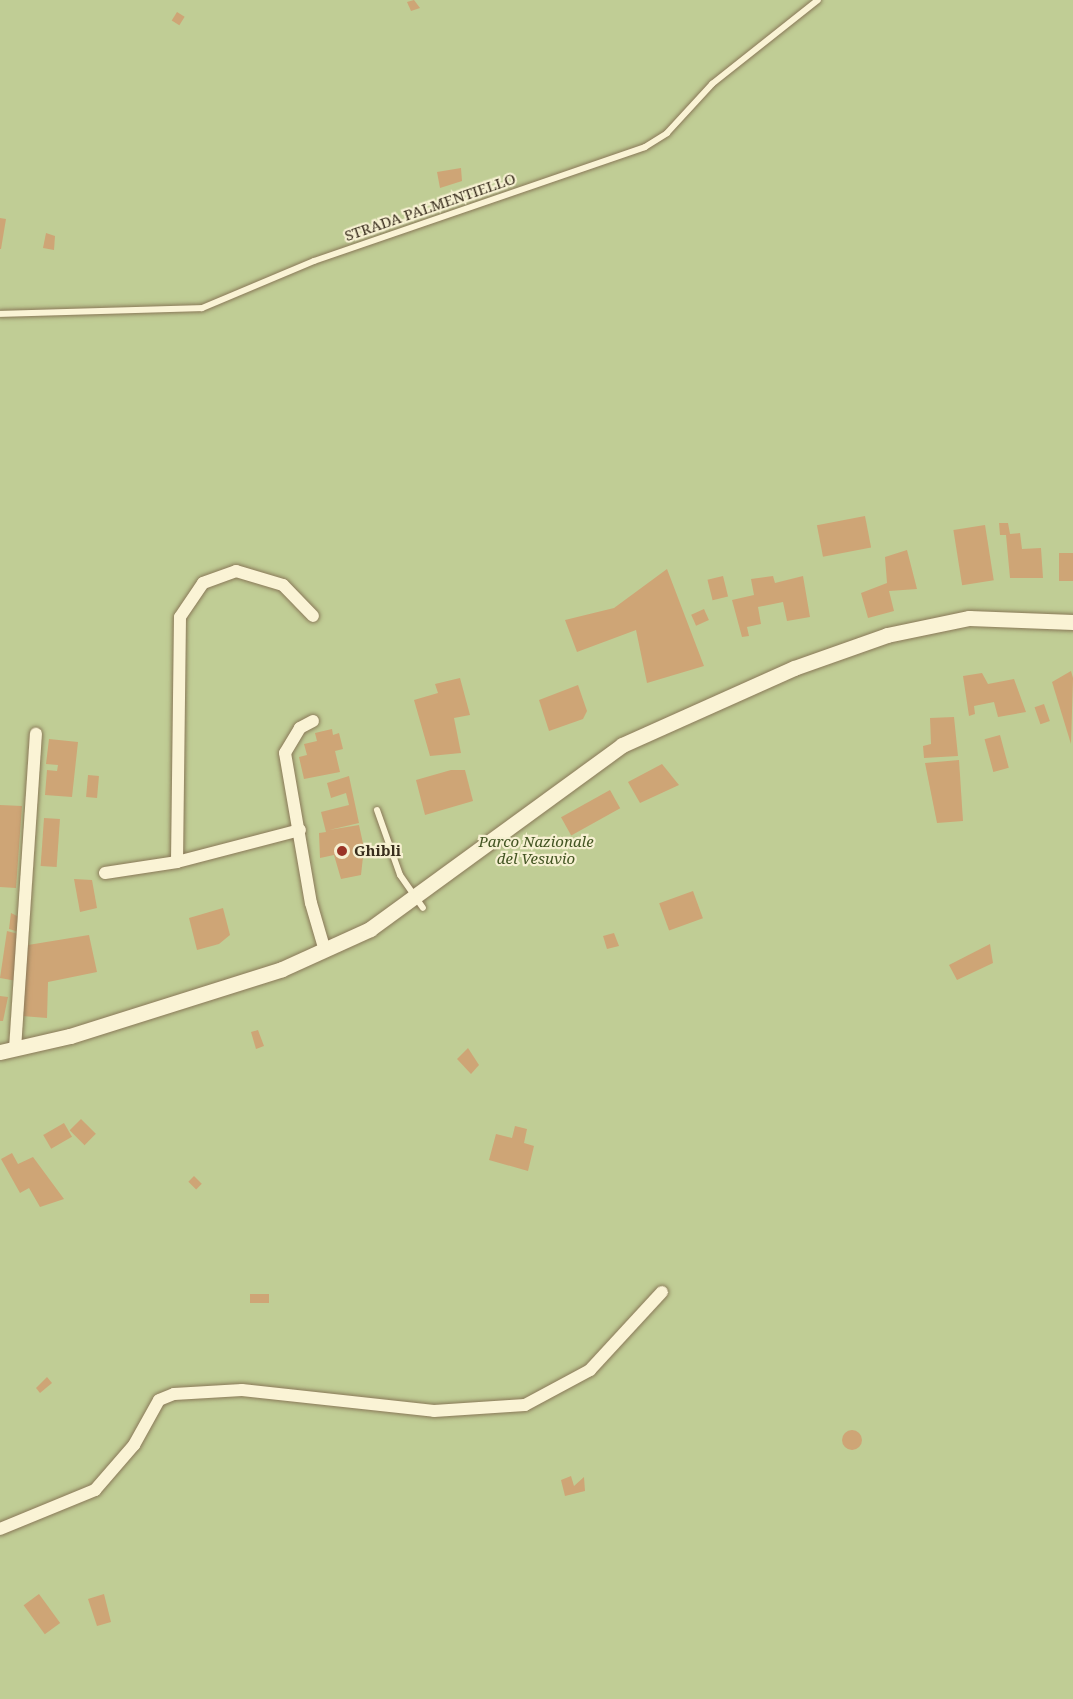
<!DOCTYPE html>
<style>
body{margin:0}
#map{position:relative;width:1073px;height:1699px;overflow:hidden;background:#efe7c1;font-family:"Noto Serif",serif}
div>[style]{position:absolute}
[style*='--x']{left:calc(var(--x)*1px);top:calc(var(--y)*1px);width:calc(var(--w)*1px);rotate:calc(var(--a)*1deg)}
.green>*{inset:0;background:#c0cd95;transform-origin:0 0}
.building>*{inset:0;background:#cea576;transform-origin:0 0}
.round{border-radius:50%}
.roads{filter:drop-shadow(0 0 2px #897858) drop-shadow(0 0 2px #897858)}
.service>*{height:6px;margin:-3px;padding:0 3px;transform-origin:3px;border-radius:3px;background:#faf3d5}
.minor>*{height:12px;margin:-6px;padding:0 6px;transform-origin:6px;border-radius:6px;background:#faf3d5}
.tertiary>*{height:15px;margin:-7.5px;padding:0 7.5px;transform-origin:7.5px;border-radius:7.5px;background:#faf3d5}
.dots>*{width:16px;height:16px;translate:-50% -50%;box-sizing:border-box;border:3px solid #f6f0d1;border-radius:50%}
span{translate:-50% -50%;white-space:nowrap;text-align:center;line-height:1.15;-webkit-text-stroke:4.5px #f6f0d1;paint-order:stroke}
.street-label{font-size:15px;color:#382d1d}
.park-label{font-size:15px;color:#435523;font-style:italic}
.poi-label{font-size:15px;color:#382d1d;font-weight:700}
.left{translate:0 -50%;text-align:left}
</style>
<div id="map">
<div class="green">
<div style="left:0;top:0;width:1073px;height:1699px"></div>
</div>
<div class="building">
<div style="clip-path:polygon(414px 0,420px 8px,411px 11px,407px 2px)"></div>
<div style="left:177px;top:12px;width:9px;height:10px;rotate:32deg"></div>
<div style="clip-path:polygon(461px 168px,462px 181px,440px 188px,437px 172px)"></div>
<div style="clip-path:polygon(0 218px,6px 219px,1px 249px,0 249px)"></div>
<div style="clip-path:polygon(46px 233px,55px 236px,54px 250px,43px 248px)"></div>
<div style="left:865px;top:516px;width:32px;height:49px;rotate:79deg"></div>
<div style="clip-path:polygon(999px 523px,1008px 523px,1010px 534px,1020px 533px,1022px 549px,1041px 548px,1043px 578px,1010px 578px,1006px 535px,1000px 535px)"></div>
<div style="left:985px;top:525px;width:56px;height:32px;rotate:81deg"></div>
<div style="clip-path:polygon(907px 550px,917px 589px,889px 591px,894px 611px,868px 618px,861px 593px,887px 583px,885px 557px)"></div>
<div style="left:1059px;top:553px;width:14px;height:28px"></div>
<div style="clip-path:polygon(667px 569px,704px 666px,647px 683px,636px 630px,577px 652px,565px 620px,614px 608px)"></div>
<div style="left:723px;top:576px;width:21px;height:16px;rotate:76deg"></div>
<div style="clip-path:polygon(773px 576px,775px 583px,803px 576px,810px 617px,787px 621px,783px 602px,758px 607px,761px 624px,747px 627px,749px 636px,742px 637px,732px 600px,754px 595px,751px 579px)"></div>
<div style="left:704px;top:609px;width:12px;height:14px;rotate:66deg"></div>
<div style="clip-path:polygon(1071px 671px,1073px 678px,1071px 744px,1052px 682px)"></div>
<div style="clip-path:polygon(982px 673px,988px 684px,1014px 679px,1026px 712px,998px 717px,994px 702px,974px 706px,975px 714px,969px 716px,963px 676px)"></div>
<div style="clip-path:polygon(460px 678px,470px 715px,454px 718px,461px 753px,430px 756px,414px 700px,438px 693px,435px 684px)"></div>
<div style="clip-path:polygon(578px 685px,587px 711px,583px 719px,549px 731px,539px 700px)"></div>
<div style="left:1044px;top:704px;width:18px;height:10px;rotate:71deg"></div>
<div style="clip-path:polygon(954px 717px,958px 756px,924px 758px,923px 746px,931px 744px,930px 718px)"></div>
<div style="clip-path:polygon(332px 729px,333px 735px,339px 733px,343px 749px,335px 751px,340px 772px,304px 779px,299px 757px,307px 755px,304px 744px,317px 741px,315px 733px)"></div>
<div style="left:1000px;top:735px;width:34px;height:16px;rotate:75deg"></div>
<div style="clip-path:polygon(49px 739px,78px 742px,72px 797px,45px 795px,47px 770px,57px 771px,58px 765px,46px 764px)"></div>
<div style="clip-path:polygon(959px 760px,963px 821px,937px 823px,925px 763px)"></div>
<div style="clip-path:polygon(662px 764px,679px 785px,640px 803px,628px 782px)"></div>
<div style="clip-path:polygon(451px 770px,465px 770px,473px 801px,425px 815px,416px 780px)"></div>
<div style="left:88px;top:775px;width:11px;height:22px;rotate:5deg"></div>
<div style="clip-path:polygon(349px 776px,359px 823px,329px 830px,359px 825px,364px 848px,361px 875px,341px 879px,334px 855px,320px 858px,319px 833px,326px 832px,321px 812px,349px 805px,346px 793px,331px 798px,327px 783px)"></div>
<div style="left:610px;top:790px;width:21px;height:56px;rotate:61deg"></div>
<div style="clip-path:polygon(0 805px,22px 806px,16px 888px,0 887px)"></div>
<div style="left:44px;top:818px;width:16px;height:48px;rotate:4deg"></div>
<div style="clip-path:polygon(74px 879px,92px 880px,97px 908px,80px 912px)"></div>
<div style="left:693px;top:891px;width:29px;height:36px;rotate:70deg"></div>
<div style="clip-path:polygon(223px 908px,230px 935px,219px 944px,197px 950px,189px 918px)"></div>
<div style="clip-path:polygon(11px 913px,23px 919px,19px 932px,9px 929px)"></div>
<div style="clip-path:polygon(7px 931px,22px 935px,17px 981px,0 978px)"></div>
<div style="clip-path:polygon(614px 933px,619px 946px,607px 949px,603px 936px)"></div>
<div style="clip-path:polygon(89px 935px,97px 972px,48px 982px,47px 1018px,22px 1016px,28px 945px)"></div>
<div style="clip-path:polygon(990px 944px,993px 963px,957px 980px,949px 965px)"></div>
<div style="clip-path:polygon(0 996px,8px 997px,3px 1021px,0 1021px)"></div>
<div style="clip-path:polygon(258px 1030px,264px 1046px,256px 1049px,251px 1032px)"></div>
<div style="clip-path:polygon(468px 1048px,479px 1065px,471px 1074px,457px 1059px)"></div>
<div style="left:81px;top:1119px;width:21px;height:16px;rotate:45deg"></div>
<div style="left:64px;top:1123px;width:16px;height:24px;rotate:60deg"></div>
<div style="clip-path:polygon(515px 1126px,527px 1129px,524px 1143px,534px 1146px,528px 1171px,489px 1160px,496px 1134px,512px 1138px)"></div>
<div style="clip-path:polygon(12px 1153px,18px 1164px,33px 1157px,64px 1199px,40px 1207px,29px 1188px,20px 1193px,1px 1159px)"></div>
<div style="left:194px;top:1176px;width:11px;height:8px;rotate:45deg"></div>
<div style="left:250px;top:1294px;width:19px;height:9px"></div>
<div style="clip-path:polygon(47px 1377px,52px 1383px,40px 1393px,36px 1388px)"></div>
<div class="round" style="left:842px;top:1430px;width:20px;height:20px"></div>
<div style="clip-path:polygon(571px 1476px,574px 1486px,584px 1477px,585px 1491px,565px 1496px,561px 1480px)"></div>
<div style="left:39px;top:1594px;width:36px;height:19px;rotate:54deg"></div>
<div style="clip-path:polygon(104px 1594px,111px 1622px,97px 1626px,88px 1599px)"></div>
</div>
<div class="roads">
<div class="service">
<div style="--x:0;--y:314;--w:202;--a:-1.7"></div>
<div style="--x:202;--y:308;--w:121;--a:-22.8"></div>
<div style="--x:314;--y:261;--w:350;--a:-19"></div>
<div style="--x:645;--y:147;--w:26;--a:-32"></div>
<div style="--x:667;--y:133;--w:67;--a:-47.4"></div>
<div style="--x:712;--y:84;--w:135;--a:-38.4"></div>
<div style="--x:377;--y:810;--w:69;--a:70.5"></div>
<div style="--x:400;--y:875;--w:40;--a:55.1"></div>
</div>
<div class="minor">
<div style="--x:313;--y:721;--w:15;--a:152"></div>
<div style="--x:300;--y:728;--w:29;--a:121"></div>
<div style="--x:285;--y:753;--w:152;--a:80.2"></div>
<div style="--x:311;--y:903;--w:50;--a:73.7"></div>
<div style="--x:177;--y:862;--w:245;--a:-89.3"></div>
<div style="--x:180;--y:617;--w:41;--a:-55.9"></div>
<div style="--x:203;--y:583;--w:35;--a:-20"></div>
<div style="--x:236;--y:571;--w:49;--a:16.6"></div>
<div style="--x:283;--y:585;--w:43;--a:45.9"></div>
<div style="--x:105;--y:873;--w:73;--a:-8.7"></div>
<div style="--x:177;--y:862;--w:127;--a:-14.6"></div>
<div style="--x:15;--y:1049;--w:316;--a:-86.2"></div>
<div style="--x:0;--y:1529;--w:103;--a:-22.3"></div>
<div style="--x:95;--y:1490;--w:60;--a:-49.1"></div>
<div style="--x:134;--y:1445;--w:51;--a:-60.9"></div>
<div style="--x:159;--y:1400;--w:16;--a:-22"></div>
<div style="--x:174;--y:1394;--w:68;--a:-3.4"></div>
<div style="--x:242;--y:1390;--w:193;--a:6.2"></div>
<div style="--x:434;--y:1411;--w:91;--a:-3.8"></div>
<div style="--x:525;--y:1405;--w:74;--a:-28.3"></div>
<div style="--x:590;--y:1370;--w:106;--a:-47.3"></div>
</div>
<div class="tertiary">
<div style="--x:0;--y:1052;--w:72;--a:-12.9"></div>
<div style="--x:70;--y:1036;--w:222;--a:-17.5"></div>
<div style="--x:282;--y:969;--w:97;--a:-24.4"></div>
<div style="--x:370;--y:929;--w:312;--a:-36.1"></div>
<div style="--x:622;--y:745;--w:188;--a:-24.1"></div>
<div style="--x:794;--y:668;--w:99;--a:-19.5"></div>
<div style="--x:887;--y:635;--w:84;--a:-11.7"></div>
<div style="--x:969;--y:618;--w:104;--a:2.2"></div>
</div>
</div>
<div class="dots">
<div style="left:342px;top:851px;background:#9a3426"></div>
</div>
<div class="street-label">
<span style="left:430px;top:207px;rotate:-19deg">STRADA PALMENTIELLO</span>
</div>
<div class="park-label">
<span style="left:536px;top:850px">Parco Nazionale<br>del Vesuvio</span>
</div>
<div class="poi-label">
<span class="left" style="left:354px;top:851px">Ghibli</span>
</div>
</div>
